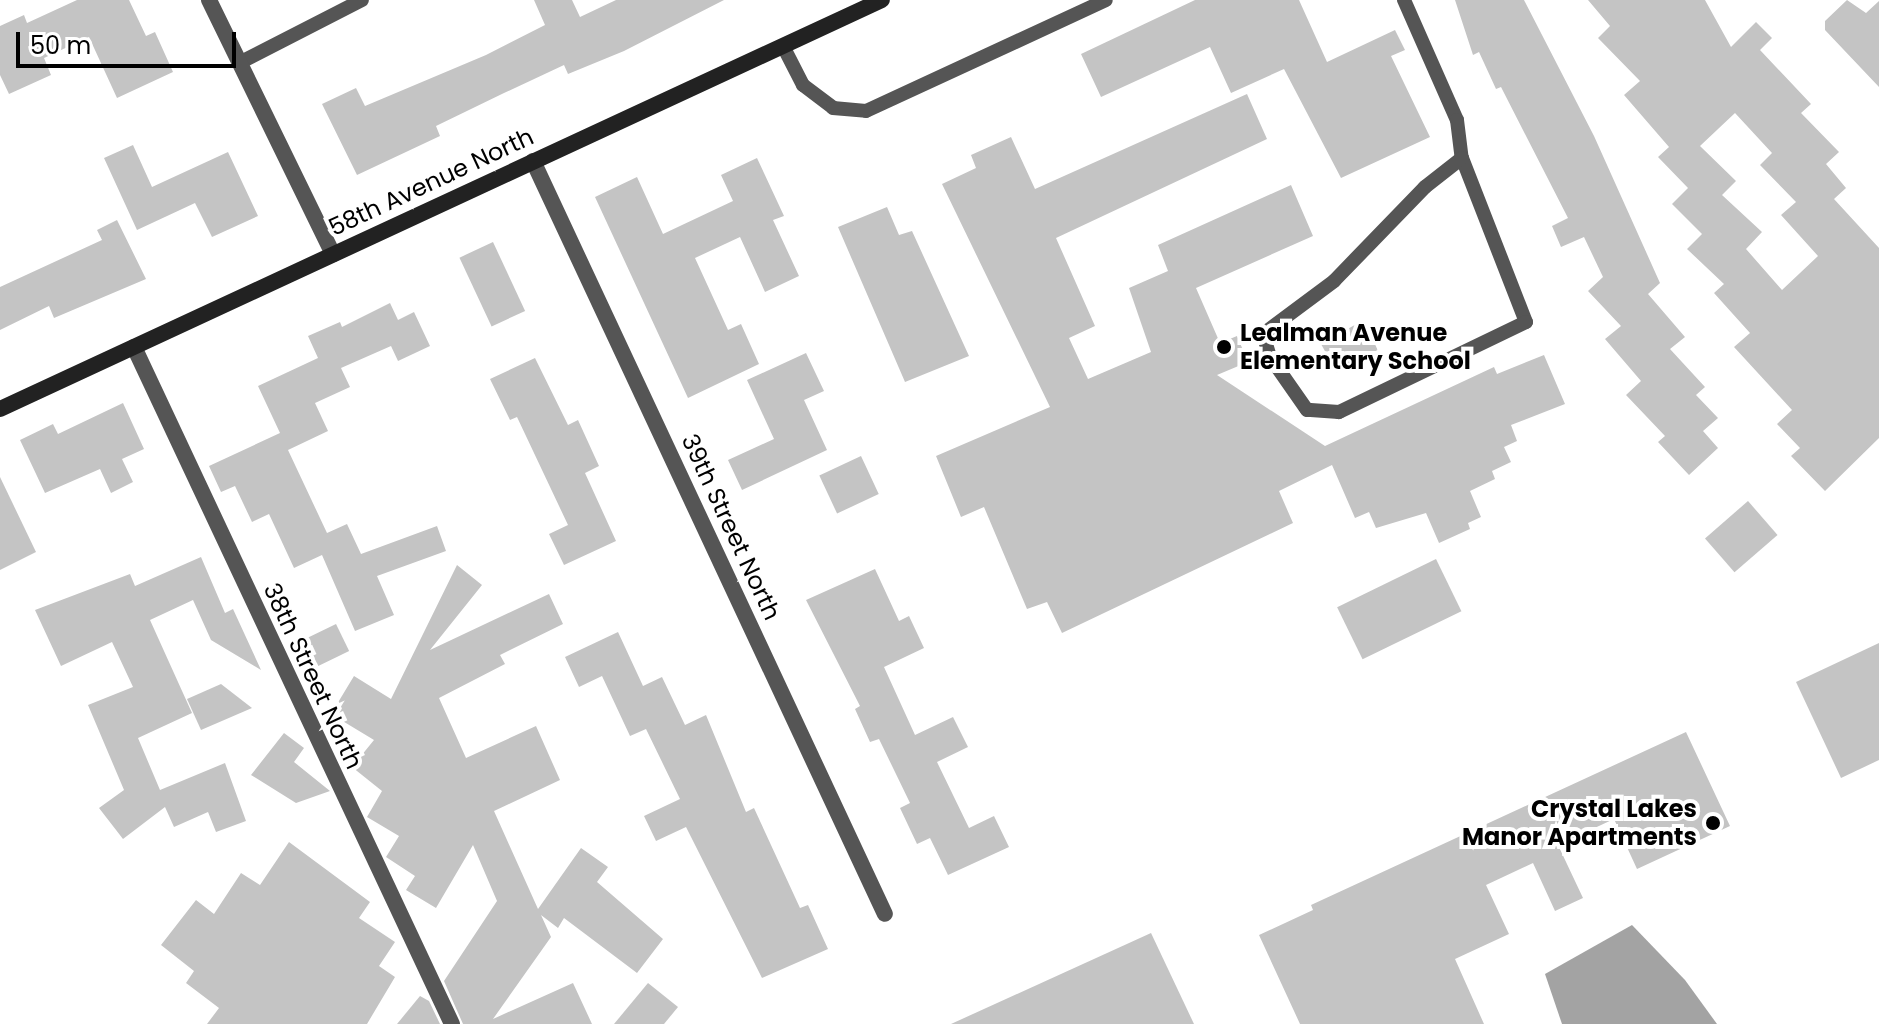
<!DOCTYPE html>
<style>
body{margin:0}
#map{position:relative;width:1879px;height:1024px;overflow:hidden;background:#fff;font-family:Poppins,sans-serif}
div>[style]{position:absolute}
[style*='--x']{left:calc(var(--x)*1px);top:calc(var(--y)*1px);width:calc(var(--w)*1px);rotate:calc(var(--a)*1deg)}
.water>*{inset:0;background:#a3a3a3}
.building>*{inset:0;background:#c4c4c4;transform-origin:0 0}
.lane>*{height:14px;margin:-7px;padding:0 7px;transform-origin:7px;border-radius:7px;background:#555}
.street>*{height:16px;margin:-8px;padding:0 8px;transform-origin:8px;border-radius:8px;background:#555}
.secondary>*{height:16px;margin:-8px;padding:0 8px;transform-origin:8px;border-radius:8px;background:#222}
.dots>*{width:22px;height:22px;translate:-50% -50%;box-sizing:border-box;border:4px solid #fff;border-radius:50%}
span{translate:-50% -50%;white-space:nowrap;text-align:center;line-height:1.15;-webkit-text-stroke:8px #fff;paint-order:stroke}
.street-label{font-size:24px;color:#000}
.poi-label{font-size:24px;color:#000;font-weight:700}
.left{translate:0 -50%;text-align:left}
.right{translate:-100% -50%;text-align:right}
.scale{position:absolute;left:16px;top:32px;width:220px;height:36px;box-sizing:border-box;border:4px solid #000;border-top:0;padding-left:10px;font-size:24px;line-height:28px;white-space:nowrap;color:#000;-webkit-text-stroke:6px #fff;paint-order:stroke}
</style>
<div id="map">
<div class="water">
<div style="clip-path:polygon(1632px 925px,1685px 980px,1717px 1024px,1562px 1024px,1545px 974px)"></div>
</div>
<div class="building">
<div style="clip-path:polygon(77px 0,129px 0,146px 36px,155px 32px,173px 72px,117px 98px,89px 37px,44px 58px,51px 75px,9px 94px,0 75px,0 26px,24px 15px,27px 23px)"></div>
<div style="clip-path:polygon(534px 0,572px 0,580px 17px,616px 0,724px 0,624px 51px,568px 74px,564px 65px,504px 93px,436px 126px,440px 136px,357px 175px,322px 104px,356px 88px,365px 106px,486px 55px,545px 25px)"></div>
<div style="clip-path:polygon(1195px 0,1299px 0,1327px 62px,1395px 30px,1405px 50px,1391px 56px,1430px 137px,1341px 178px,1284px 69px,1231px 93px,1210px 47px,1101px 97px,1081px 54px)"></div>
<div style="clip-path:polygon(1455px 0,1524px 0,1594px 136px,1660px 283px,1648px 294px,1685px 337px,1670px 349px,1705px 387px,1696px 395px,1718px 418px,1703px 431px,1718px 448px,1689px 475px,1658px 442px,1665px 436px,1626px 395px,1641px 381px,1605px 339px,1621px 326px,1588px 291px,1603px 277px,1584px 237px,1561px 247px,1552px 226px,1568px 218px,1501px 87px,1496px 89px,1479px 52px,1473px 55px)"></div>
<div style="clip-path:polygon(evenodd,1588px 0,1705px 0,1731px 47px,1756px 22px,1772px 38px,1760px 50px,1811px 104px,1801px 113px,1839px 152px,1826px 164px,1846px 188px,1834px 199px,1879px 248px,1879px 438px,1825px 491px,1791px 456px,1800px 448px,1777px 424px,1792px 410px,1734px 347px,1750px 333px,1714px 293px,1724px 284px,1687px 249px,1702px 234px,1672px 204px,1688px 188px,1658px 157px,1669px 147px,1624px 95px,1640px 81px,1598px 38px,1610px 26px,1588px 0,1735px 113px,1772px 153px,1760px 165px,1796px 202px,1781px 215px,1818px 256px,1782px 290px,1746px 249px,1762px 232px,1722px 195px,1736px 181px,1700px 146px,1735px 113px)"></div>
<div style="clip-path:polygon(1847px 0,1866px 13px,1879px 1px,1879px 87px,1825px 30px,1825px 21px)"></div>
<div style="clip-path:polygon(1247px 94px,1267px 139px,1056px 238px,1095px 326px,1069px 338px,1088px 379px,1151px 352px,1129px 288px,1168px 271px,1158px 245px,1291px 185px,1313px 236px,1196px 288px,1220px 343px,1237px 336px,1248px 362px,1217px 375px,1325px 446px,1494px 367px,1497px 374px,1544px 355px,1565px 404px,1511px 425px,1517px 441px,1504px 447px,1511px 462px,1492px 471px,1495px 479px,1470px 491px,1481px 517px,1468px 523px,1470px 529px,1439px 543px,1426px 513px,1376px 528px,1369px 512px,1355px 518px,1332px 465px,1279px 491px,1293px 523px,1062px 633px,1047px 602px,1027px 609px,984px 507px,961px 517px,936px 456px,1050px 407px,942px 184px,976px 168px,971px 155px,1011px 137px,1035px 189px)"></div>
<div style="clip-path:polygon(133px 145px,152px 187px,228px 152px,258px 216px,212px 237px,195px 203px,137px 230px,104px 158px)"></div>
<div style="clip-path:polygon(757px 158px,784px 216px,773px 220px,799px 276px,765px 292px,740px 237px,695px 258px,728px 330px,741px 324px,759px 364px,688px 398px,595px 197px,637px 177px,663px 234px,733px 201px,721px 175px)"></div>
<div style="clip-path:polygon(887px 207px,899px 235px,912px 231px,969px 356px,905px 382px,838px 227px)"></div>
<div style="clip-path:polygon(117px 220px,146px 279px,54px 318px,49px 306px,0 330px,0 287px,102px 240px,97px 230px)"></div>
<div style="left:493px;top:242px;width:76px;height:37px;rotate:65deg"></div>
<div style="clip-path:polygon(390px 303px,398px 320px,414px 312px,430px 346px,398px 361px,391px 346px,341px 368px,350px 387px,315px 403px,328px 431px,288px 450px,327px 533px,347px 524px,361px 554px,437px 526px,446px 551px,377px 576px,394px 615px,355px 631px,322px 555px,294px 568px,269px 514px,252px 522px,235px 486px,221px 492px,209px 466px,280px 433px,258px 386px,318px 358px,308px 336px,340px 322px,342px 327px)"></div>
<div style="left:1362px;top:321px;width:33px;height:47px;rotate:61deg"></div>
<div style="clip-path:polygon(806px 353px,824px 391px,804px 400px,827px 450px,742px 490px,728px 460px,774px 439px,747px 380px)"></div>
<div style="clip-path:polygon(535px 358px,568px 425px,578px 420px,599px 466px,585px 473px,616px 541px,564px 565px,549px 534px,568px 525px,517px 417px,510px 420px,490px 379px)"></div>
<div style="clip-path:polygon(123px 403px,144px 449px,122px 459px,133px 482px,111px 493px,100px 469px,45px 493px,20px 440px,53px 424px,58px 434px)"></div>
<div style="left:861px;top:456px;width:42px;height:46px;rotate:65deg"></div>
<div style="clip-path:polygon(0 477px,36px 552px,0 570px)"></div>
<div style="left:1748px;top:501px;width:45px;height:57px;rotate:49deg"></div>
<div style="clip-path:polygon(201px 557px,225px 613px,233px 609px,261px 670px,211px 640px,193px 600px,150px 620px,192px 713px,138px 738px,160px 790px,225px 763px,246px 821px,216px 832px,208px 812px,174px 827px,165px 807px,123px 839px,99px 808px,124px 790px,88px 705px,133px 687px,112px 642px,61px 666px,35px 610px,130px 574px,135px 586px)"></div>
<div style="left:1436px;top:559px;width:58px;height:110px;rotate:64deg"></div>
<div style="clip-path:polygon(457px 565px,482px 585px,430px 650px,549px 594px,563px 624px,500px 655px,505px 664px,439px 698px,466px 758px,536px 726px,560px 780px,494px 811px,538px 909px,581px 848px,608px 867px,597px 882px,663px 939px,637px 973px,564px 918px,558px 928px,541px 915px,551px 937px,493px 1019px,573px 983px,592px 1024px,463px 1024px,444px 981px,497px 901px,473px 845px,436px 908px,406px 890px,415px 876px,386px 857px,399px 836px,367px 817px,382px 791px,352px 767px,374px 740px,331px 714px,354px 676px,391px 699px)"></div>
<div style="clip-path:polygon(875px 569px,899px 621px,909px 616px,924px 648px,884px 667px,915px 735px,953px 717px,968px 747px,937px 762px,969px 828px,994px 816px,1009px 847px,948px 875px,930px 838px,917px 844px,900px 808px,910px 803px,879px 739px,870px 742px,855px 709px,860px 706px,806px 600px)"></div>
<div style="left:336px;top:624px;width:30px;height:51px;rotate:64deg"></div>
<div style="clip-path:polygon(618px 632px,643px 686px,662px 677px,685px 725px,706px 715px,746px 812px,754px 808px,800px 908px,808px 905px,828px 949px,762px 978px,686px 827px,656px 841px,644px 816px,680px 799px,646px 729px,630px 736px,602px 676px,579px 687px,565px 657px)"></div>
<div style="clip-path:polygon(1879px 643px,1879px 760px,1841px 778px,1796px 682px)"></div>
<div style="clip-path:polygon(221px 684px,252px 708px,201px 730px,187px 699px)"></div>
<div style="clip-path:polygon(1686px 732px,1730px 826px,1637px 869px,1614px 819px,1558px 845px,1583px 898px,1555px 911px,1533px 863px,1486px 885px,1509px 934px,1455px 959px,1484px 1024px,1300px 1024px,1259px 935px,1313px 910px,1311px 905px)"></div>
<div style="clip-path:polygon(284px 733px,304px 748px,294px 762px,330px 791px,296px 803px,251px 775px)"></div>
<div style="clip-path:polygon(289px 842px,370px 902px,359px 918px,395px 942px,379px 966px,395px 977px,367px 1024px,207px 1024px,219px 1008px,186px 983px,194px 971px,161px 945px,196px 900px,214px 914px,241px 873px,260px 885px)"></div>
<div style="clip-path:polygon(1151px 933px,1194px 1024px,951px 1024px)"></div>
<div style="clip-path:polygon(648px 983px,678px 1007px,664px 1024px,614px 1024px)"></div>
<div style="clip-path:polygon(420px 996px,429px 1001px,440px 1024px,397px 1024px)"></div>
</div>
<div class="lane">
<div style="--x:1404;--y:0;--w:131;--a:66.2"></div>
<div style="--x:1457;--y:120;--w:38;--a:83"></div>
<div style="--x:1462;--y:158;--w:176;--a:68.7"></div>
<div style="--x:1526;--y:322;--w:208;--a:154.3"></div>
<div style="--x:1339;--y:412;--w:32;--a:-176"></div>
<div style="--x:1307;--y:410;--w:65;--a:-124.9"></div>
<div style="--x:1270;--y:357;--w:24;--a:-107"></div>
<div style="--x:1263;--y:334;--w:89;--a:-36.7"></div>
<div style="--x:1334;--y:281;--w:131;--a:-45.9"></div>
<div style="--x:1425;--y:187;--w:47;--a:-38.1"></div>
<div style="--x:783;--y:46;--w:44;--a:62.9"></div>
<div style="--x:803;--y:85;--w:38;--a:37"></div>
<div style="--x:833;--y:108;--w:33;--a:5"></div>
<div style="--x:866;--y:111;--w:264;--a:-24.8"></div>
<div style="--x:239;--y:63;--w:138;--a:-27.1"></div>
</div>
<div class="street">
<div style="--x:209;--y:0;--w:283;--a:64"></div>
<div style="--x:533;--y:161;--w:831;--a:64.95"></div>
<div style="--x:134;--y:347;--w:748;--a:64.84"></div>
</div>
<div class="secondary">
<div style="--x:0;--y:409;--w:972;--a:-24.88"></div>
</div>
<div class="dots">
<div style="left:1224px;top:347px;background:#000"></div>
<div style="left:1713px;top:823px;background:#000"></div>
</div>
<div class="street-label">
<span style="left:431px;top:182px;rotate:-25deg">58th Avenue North</span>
<span style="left:731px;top:527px;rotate:65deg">39th Street North</span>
<span style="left:313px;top:676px;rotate:65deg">38th Street North</span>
</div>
<div class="poi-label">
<span class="left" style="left:1240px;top:347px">Lealman Avenue<br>Elementary School</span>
<span class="right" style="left:1697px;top:823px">Crystal Lakes<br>Manor Apartments</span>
</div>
<div class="scale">50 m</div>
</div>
